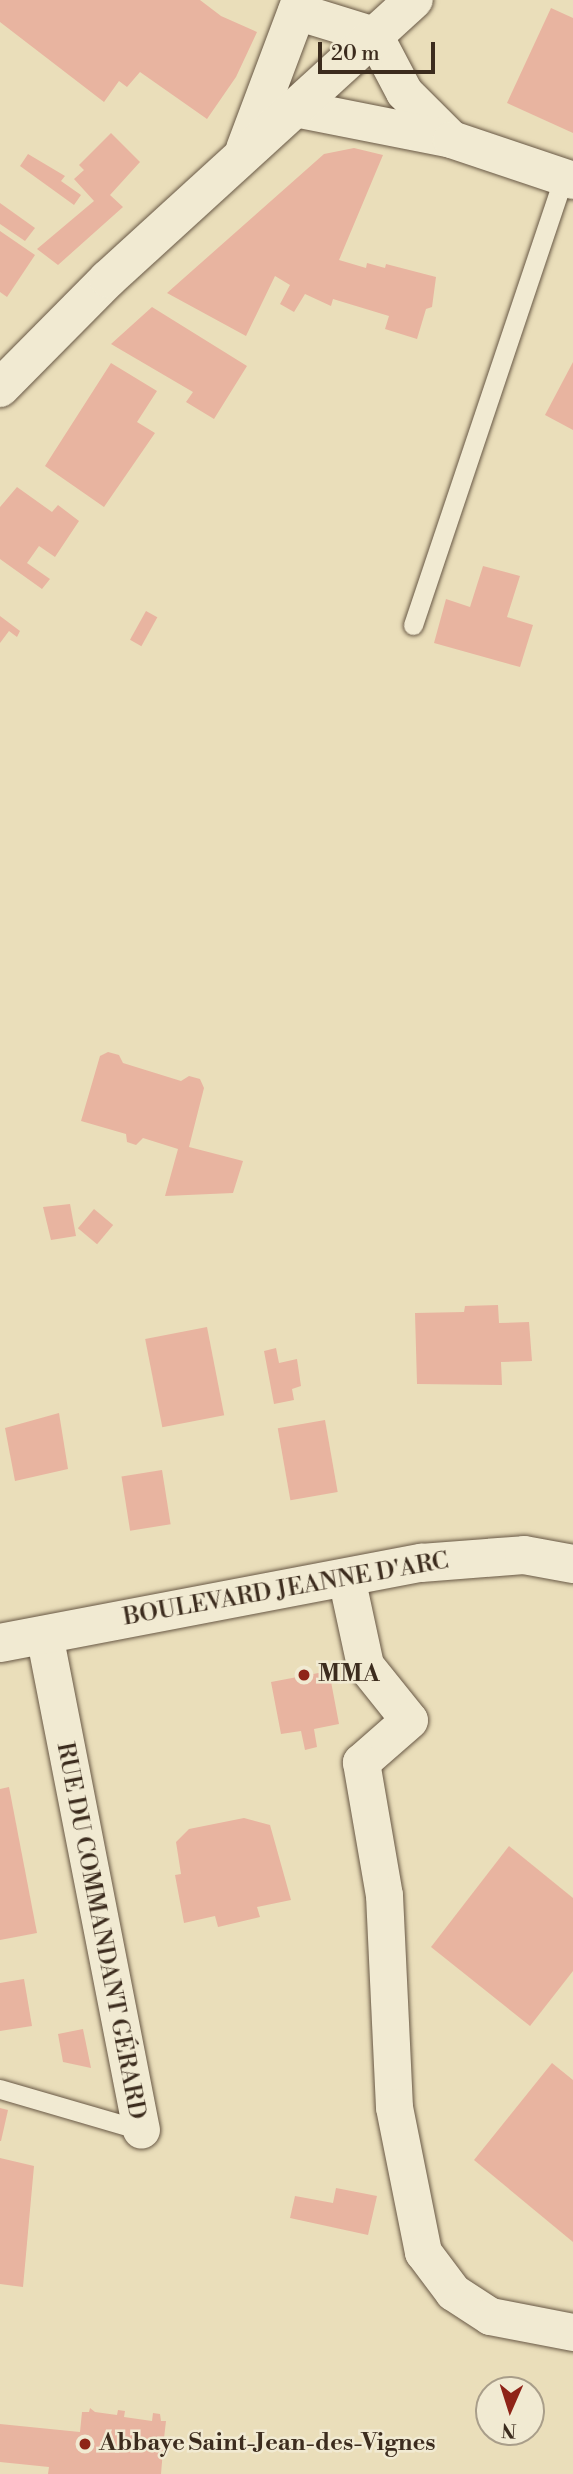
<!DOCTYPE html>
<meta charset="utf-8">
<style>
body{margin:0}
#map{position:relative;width:573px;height:2474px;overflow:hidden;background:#eadeba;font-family:"Libre Bodoni",serif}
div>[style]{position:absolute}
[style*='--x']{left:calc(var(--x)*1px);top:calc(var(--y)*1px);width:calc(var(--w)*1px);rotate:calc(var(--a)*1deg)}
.building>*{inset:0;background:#e8b4a0;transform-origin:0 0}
.roads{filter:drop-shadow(0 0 2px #685845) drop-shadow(0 0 2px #685845)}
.service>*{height:19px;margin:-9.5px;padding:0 9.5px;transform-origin:9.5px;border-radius:9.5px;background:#f1ead2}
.minor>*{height:37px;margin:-18.5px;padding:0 18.5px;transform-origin:18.5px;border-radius:18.5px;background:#f1ead2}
.tertiary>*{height:38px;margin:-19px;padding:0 19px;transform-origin:19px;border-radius:19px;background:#f1ead2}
.dots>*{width:19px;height:19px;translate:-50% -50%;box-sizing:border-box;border:4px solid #f1ead2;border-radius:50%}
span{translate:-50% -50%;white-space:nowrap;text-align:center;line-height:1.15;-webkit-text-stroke:5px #f1ead2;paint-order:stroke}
.street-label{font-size:24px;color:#3c2c1e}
.poi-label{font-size:24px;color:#3c2c1e;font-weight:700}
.left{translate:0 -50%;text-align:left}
.north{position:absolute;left:475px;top:2376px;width:70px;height:70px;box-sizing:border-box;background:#f1ead2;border:2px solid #a99e8a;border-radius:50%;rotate:183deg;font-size:19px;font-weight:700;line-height:28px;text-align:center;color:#3c2c1e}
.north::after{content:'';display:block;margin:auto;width:24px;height:32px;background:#8f2418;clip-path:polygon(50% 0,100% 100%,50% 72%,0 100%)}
.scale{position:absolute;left:318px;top:42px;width:117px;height:32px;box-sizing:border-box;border:4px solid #3c2c1e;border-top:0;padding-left:9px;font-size:21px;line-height:24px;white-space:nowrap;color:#3c2c1e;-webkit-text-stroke:5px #f1ead2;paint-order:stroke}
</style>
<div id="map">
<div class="building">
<div style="clip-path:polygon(0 0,200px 0,221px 16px,257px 32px,236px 77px,207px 119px,140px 72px,127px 87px,119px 81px,104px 102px,0 22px)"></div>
<div style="clip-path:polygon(551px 8px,573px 18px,573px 133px,507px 103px)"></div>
<div style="clip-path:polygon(111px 133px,140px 162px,110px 195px,123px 207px,58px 265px,37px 249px,94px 201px,74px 179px,84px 170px,79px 165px)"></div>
<div style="clip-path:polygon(354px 148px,383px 155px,339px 260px,366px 268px,367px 263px,385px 268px,386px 264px,436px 277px,432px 307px,426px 309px,417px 339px,385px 329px,389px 316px,333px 299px,331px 306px,305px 294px,294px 312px,280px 304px,290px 285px,275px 276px,246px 336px,167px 293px,324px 154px)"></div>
<div style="clip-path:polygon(28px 154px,65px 176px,61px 181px,81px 195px,74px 205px,20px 166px)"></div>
<div style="clip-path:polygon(0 203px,35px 228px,25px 241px,0 224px)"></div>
<div style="clip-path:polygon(0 231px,35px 255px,7px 297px,0 292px)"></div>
<div style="clip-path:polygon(152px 307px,247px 366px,214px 419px,186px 402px,193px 392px,111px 344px)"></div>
<div style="clip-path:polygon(573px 362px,573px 430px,545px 415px)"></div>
<div style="clip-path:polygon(111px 363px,157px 391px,137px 422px,155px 433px,104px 507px,45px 466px)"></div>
<div style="clip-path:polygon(17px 487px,52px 512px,58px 505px,79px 521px,55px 557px,39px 546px,27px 563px,50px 579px,42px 589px,0 559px,0 507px)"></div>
<div style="clip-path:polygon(483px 566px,520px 576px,507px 617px,533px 625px,520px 667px,434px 643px,446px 599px,470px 607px)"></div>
<div style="left:146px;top:611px;width:13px;height:33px;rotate:29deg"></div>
<div style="clip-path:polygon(0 616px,20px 631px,17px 637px,9px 631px,0 643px)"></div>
<div style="clip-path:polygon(108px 1052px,119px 1055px,123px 1063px,181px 1081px,189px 1076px,200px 1079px,204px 1088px,189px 1147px,243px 1161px,233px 1193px,165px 1196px,178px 1149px,143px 1138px,136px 1145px,127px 1142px,126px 1134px,81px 1121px,100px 1056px)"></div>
<div style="clip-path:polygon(70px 1204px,76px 1236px,51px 1240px,43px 1207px)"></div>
<div style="left:94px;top:1209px;width:25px;height:25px;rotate:40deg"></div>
<div style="clip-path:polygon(498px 1305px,499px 1323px,529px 1322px,532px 1361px,501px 1362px,502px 1385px,417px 1384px,415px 1313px,464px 1312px,465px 1306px)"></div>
<div style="left:207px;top:1327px;width:90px;height:63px;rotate:79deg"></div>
<div style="clip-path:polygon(276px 1348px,279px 1363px,297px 1359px,301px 1386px,292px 1389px,294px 1400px,274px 1404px,264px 1351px)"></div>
<div style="clip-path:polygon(59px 1413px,68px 1469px,15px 1481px,5px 1428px)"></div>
<div style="left:325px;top:1420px;width:73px;height:48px;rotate:80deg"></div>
<div style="left:162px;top:1470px;width:55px;height:41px;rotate:81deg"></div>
<div style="clip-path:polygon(329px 1671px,339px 1724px,314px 1729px,317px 1747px,305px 1750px,301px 1731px,281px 1734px,271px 1682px)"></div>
<div style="clip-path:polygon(9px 1787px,37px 1933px,0 1940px,0 1789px)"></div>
<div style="clip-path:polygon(244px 1818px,270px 1825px,291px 1900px,257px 1907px,260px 1917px,218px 1927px,215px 1916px,184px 1923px,175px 1875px,181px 1874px,176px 1842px,189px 1829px)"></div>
<div style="clip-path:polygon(509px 1846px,573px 1898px,573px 1971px,530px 2026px,431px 1947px)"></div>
<div style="clip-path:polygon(24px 1979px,32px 2026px,0 2031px,0 1983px)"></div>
<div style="clip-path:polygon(83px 2029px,91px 2068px,63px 2062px,58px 2034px)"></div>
<div style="clip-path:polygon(552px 2063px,573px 2080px,573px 2242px,474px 2160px)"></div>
<div style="clip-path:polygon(0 2108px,8px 2110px,1px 2141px,0 2141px)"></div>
<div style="clip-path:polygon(0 2158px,34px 2166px,23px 2287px,0 2284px)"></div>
<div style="clip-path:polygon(336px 2188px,377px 2196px,368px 2235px,290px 2218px,295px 2196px,333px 2203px)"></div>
<div style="clip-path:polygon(90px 2408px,95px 2412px,117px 2415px,118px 2410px,125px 2411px,124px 2417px,152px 2421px,153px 2413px,160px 2414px,161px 2421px,166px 2421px,164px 2438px,171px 2439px,169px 2450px,163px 2450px,161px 2474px,48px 2474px,49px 2467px,0 2462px,0 2424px,80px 2432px,82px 2412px,89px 2412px)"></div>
</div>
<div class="roads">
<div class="service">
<div style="--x:413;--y:625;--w:474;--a:-71.4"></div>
<div style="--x:0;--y:2089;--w:147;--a:16.2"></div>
</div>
<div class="minor">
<div style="--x:296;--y:11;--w:82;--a:17.1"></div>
<div style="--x:374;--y:35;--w:64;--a:62.2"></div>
<div style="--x:404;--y:92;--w:66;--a:45"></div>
<div style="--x:295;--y:108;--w:159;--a:11.2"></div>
<div style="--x:451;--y:139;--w:129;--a:18.6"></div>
<div style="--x:346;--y:1577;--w:90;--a:77.8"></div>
<div style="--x:365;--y:1665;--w:70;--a:51.3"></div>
<div style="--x:409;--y:1720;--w:64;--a:138.8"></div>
<div style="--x:361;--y:1762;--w:135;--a:80.2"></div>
<div style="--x:384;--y:1895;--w:212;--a:87.3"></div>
<div style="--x:394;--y:2107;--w:148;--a:78.7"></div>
<div style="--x:423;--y:2252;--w:50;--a:53.1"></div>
<div style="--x:453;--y:2292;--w:44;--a:33"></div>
<div style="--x:490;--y:2316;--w:85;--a:10.9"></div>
<div style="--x:44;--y:1634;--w:505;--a:78.93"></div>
</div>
<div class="tertiary">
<div style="--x:245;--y:149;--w:159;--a:-69.4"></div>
<div style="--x:0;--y:388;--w:153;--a:-45.3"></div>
<div style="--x:108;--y:279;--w:414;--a:-42.4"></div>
<div style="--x:0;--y:1643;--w:429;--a:-10.8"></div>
<div style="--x:421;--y:1563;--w:103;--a:-4.4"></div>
<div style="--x:524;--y:1555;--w:50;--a:10.4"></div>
</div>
</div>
<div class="dots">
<div style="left:304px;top:1675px;background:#8f2418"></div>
<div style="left:85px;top:2444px;background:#8f2418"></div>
</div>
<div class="street-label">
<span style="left:286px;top:1590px;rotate:-10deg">BOULEVARD JEANNE D'ARC</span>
<span style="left:100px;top:1931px;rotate:79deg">RUE DU COMMANDANT GÉRARD</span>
</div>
<div class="poi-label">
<span class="left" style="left:318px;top:1675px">MMA</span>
<span class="left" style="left:99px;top:2444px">Abbaye Saint-Jean-des-Vignes</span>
</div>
<div class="north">N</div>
<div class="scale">20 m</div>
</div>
